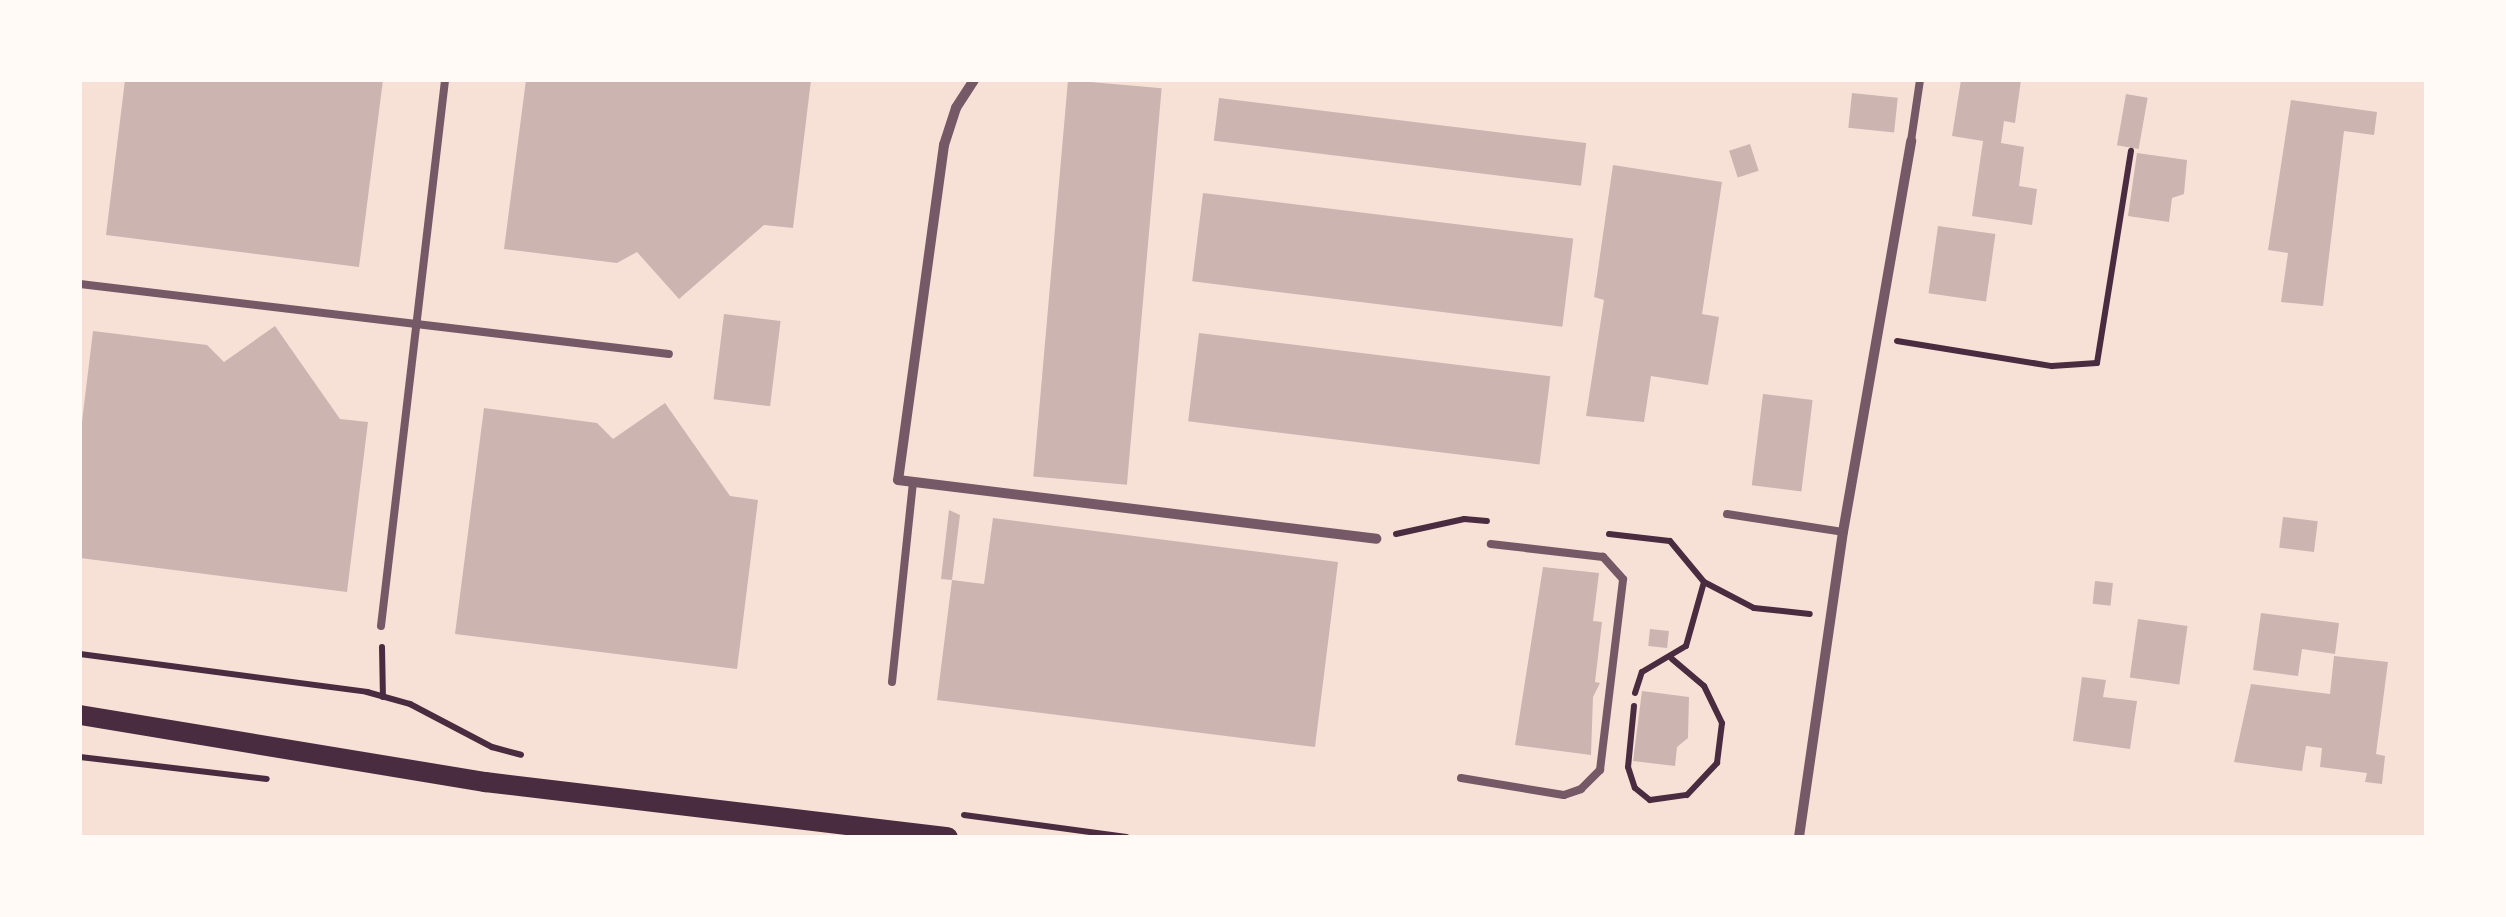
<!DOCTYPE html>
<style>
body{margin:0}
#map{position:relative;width:2506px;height:917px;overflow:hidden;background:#f7e1d7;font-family:"Source Sans 3",sans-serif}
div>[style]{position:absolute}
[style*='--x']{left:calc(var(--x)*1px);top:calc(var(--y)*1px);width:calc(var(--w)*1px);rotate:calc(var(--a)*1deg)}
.building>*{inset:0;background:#ccb4b1;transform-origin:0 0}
.path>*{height:6px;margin:-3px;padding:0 3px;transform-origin:3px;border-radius:3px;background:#4a2c40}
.service>*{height:8px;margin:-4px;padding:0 4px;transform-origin:4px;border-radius:4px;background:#755966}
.minor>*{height:10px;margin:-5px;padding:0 5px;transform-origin:5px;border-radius:5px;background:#755966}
.secondary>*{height:20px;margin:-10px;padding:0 10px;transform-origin:10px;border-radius:10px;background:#4a2c40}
span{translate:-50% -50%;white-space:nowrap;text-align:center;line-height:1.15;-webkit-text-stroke:10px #fffaf5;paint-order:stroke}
.frame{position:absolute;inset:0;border:82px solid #fffaf5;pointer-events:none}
</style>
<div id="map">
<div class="building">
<div style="clip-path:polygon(125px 80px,383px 80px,359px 267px,106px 235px)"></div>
<div style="clip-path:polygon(526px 80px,811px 80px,793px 228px,764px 225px,679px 299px,637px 252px,617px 263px,504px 249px)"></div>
<div style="left:1068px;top:80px;width:94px;height:398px;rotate:5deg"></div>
<div style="clip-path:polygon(1961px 80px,2021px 80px,2015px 123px,2004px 121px,2001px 143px,2024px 147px,2019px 186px,2037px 189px,2032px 225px,1972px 216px,1983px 141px,1952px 136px)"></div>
<div style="left:1852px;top:93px;width:46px;height:35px;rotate:6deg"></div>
<div style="left:2126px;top:94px;width:22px;height:52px;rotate:10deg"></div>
<div style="left:1219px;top:98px;width:370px;height:43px;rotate:7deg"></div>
<div style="clip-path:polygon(2291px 100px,2377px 112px,2374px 135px,2344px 131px,2323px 306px,2281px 302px,2288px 253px,2268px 250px)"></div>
<div style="left:1750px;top:144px;width:28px;height:22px;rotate:72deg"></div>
<div style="clip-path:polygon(2137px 153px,2187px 160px,2184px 194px,2172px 198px,2169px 222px,2128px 216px)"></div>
<div style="clip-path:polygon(1613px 165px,1722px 182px,1702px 314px,1719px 317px,1708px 385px,1651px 376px,1644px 422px,1586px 416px,1604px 300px,1594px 297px)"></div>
<div style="left:1203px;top:193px;width:373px;height:89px;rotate:7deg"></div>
<div style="left:1938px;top:226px;width:58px;height:68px;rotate:8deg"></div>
<div style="left:724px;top:314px;width:57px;height:86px;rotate:7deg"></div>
<div style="clip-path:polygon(275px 326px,340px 419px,368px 422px,347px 592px,80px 558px,80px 438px,93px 331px,207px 345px,224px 362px)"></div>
<div style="left:1199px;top:333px;width:354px;height:89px;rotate:7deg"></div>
<div style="left:1763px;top:394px;width:50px;height:92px;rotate:7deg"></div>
<div style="clip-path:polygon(665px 403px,730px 496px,758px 500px,737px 669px,455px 634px,484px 408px,597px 423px,613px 439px)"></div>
<div style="clip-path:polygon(949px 510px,960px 515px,952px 580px,984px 584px,993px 518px,1338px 562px,1315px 747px,937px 700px,952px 580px,941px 579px)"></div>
<div style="left:2283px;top:517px;width:35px;height:31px;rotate:7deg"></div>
<div style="clip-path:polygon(1543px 567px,1599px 573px,1593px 621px,1602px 622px,1595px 682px,1600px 683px,1593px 697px,1591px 755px,1515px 745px)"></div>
<div style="left:2095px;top:581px;width:18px;height:23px;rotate:6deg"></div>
<div style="clip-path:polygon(2261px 613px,2339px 623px,2335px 654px,2302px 649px,2298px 676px,2253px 670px)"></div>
<div style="left:2138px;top:619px;width:50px;height:59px;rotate:8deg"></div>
<div style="left:1650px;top:629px;width:19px;height:17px;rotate:6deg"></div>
<div style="clip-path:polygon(2334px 656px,2388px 662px,2376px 754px,2385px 756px,2382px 784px,2365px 782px,2367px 773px,2320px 767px,2322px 748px,2306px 746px,2302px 771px,2234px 762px,2251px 684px,2330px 694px)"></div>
<div style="clip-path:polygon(2082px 677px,2106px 680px,2103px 697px,2137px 701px,2130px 749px,2073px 741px)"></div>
<div style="clip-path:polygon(1642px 691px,1689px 697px,1688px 738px,1677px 747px,1675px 766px,1633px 761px)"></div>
</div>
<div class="path">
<div style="--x:1897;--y:341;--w:157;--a:9.2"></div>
<div style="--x:2052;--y:366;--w:45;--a:-3.8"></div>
<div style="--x:2097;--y:363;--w:215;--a:-80.9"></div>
<div style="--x:1396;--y:534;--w:70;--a:-12.4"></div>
<div style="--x:1464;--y:519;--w:23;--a:5"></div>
<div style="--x:1609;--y:534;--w:61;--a:6.5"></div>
<div style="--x:1670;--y:541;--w:53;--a:50.3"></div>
<div style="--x:1704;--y:582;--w:56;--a:27.5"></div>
<div style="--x:1754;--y:608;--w:56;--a:6.1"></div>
<div style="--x:382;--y:647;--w:50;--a:88.9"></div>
<div style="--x:80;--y:654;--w:290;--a:7.5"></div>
<div style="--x:367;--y:692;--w:45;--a:15.6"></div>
<div style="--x:410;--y:704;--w:93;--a:27.7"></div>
<div style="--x:492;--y:747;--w:30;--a:15"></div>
<div style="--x:1635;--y:693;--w:22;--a:-72"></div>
<div style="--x:1642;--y:672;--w:51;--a:-30.6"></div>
<div style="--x:1686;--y:646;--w:66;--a:-74.3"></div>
<div style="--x:1634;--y:706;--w:61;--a:95.6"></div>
<div style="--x:1628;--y:767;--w:22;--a:72"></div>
<div style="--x:1635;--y:788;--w:19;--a:39"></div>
<div style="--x:1650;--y:800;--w:37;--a:-8"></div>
<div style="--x:1687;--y:795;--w:44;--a:-46.8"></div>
<div style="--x:1717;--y:763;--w:40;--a:-82.9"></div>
<div style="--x:1722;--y:723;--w:41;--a:-115.9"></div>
<div style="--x:1704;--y:686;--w:42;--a:-139.8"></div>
<div style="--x:80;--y:757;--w:188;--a:6.7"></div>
<div style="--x:964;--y:815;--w:164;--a:7.7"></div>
</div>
<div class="service">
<div style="--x:1911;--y:141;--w:62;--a:-81.6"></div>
<div style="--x:80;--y:284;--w:593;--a:6.78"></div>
<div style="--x:1727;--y:514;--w:117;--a:8.8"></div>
<div style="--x:381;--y:626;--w:550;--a:-83.31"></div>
<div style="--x:892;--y:682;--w:201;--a:-84"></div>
<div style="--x:1461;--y:778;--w:104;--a:9.4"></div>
<div style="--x:1564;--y:795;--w:18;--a:-19"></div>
<div style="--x:1581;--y:789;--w:27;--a:-45"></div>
<div style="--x:1600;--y:770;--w:192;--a:-83.1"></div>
<div style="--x:1623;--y:579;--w:30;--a:-132"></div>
<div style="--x:1603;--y:557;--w:113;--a:-173.4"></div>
</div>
<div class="minor">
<div style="--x:974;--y:80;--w:33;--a:123"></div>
<div style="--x:956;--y:108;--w:39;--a:108"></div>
<div style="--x:944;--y:145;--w:338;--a:97.8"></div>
<div style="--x:898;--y:480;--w:482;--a:7"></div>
<div style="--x:1799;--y:837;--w:308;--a:-81.8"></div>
<div style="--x:1843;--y:532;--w:397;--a:-80.1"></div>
</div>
<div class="secondary">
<div style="--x:80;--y:715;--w:411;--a:9.4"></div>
<div style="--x:485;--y:782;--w:466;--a:6.8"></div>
</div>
<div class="frame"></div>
</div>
